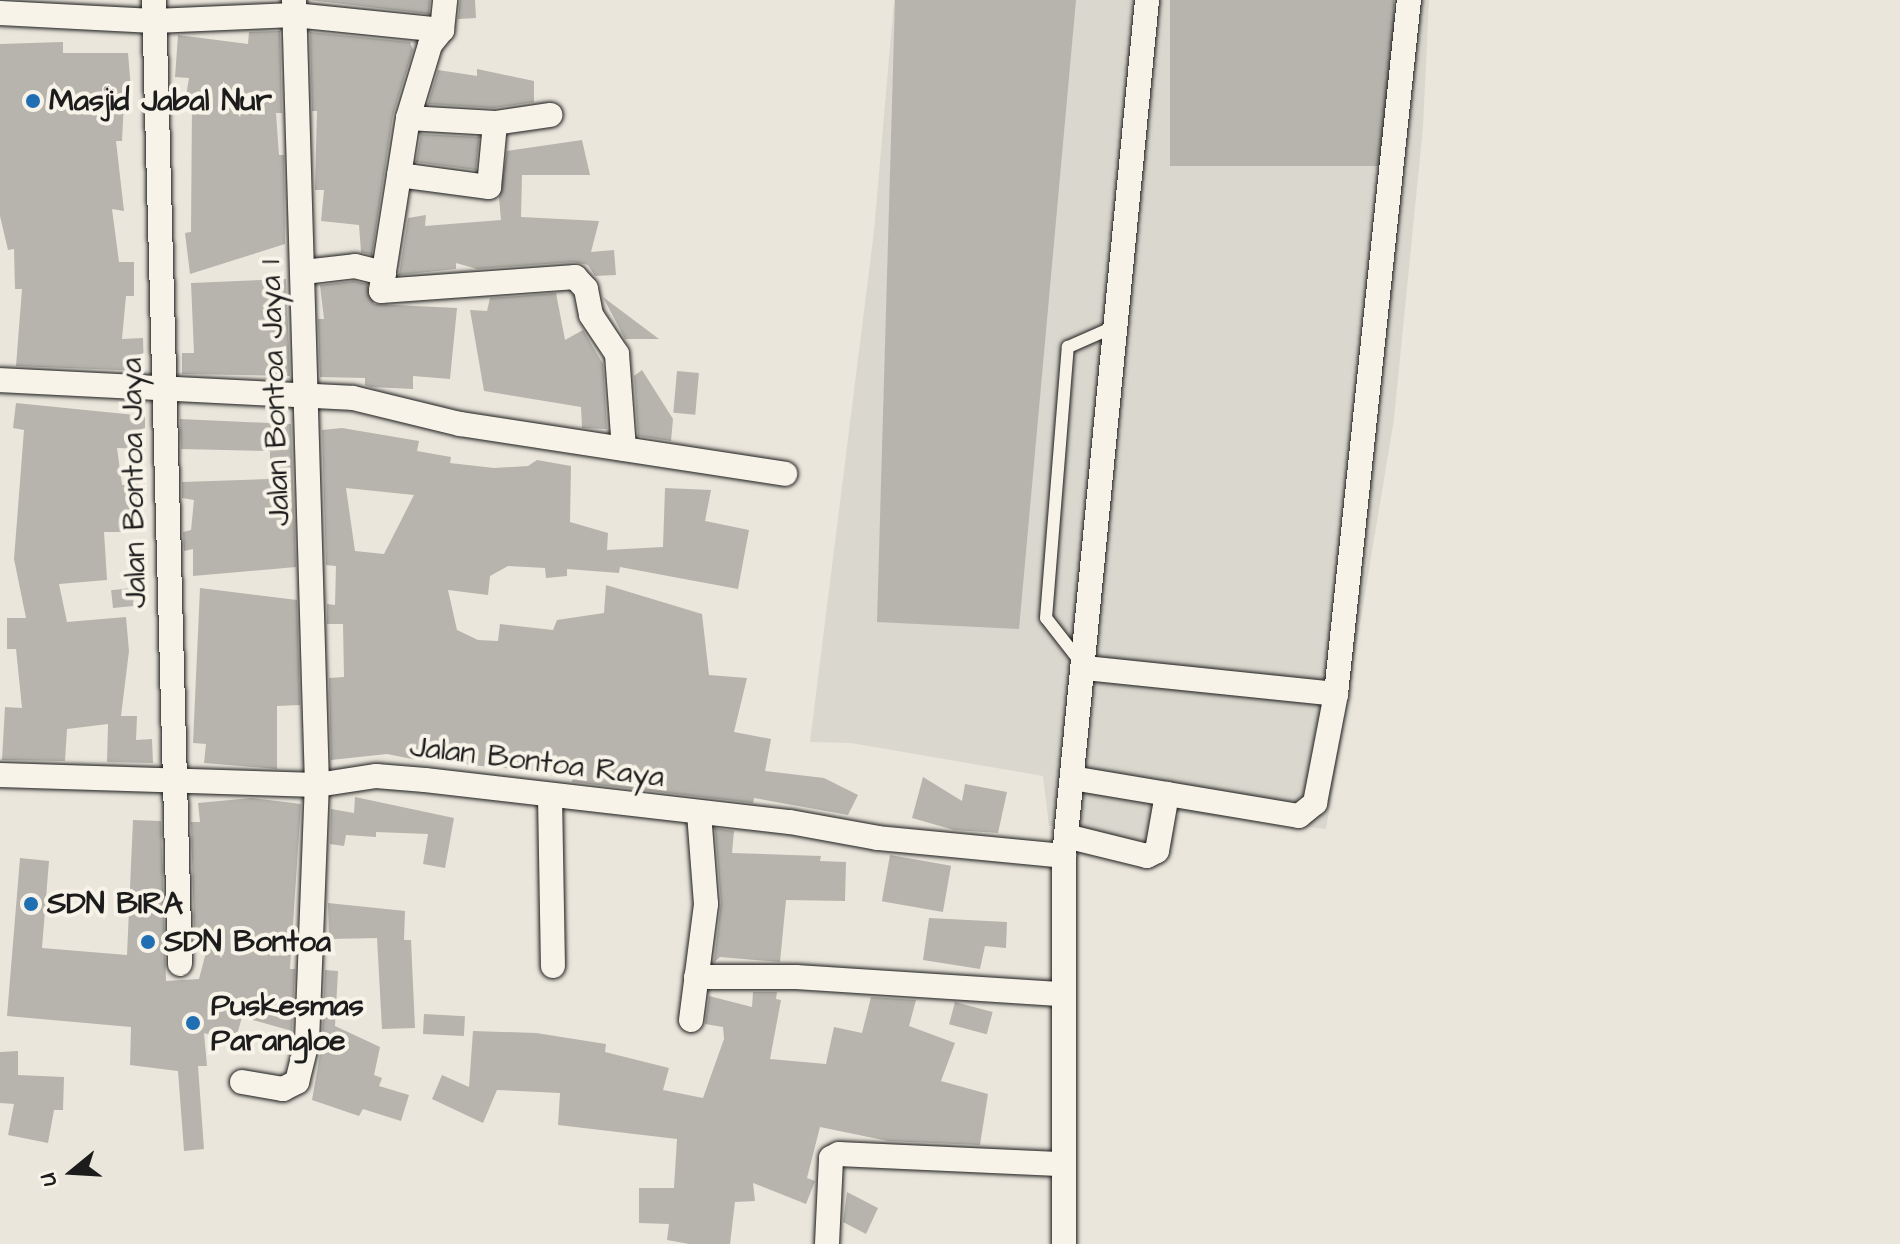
<!DOCTYPE html>
<style>
body{margin:0}
#map{position:relative;width:1900px;height:1244px;overflow:hidden;background:#eae6dc;font-family:"Architects Daughter",sans-serif}
div>[style]{position:absolute}
[style*='--x']{left:calc(var(--x)*1px);top:calc(var(--y)*1px);width:calc(var(--w)*1px);rotate:calc(var(--a)*1deg)}
.built>*{inset:0;background:#dad7ce}
.building>*{inset:0;background:#b6b4ac;transform-origin:0 0}
.roads{filter:drop-shadow(0 0 2px #1c1c1c) drop-shadow(0 0 2px #1c1c1c)}
.lane>*{height:12px;margin:-6px;padding:0 6px;transform-origin:6px;border-radius:6px;background:#f7f3e8}
.street>*{height:24px;margin:-12px;padding:0 12px;transform-origin:12px;border-radius:12px;background:#f7f3e8}
.dots>*{width:22px;height:22px;translate:-50% -50%;box-sizing:border-box;border:4px solid #f7f3e8;border-radius:50%}
span{translate:-50% -50%;white-space:nowrap;text-align:center;line-height:1.15;-webkit-text-stroke:8px #f7f3e8;paint-order:stroke}
.poi-label{font-size:30px;color:#1c1c1c;font-weight:700}
.left{translate:0 -50%;text-align:left}
.street-label{font-size:30px;color:#1c1c1c}
.north{position:absolute;left:32px;top:1132px;width:80px;height:80px;-webkit-text-stroke:6px #f7f3e8;paint-order:stroke;rotate:252deg;font-size:22px;font-weight:700;line-height:32px;text-align:center;color:#1c1c1c}
.north::after{content:'';display:block;margin:auto;width:28px;height:36px;background:#1c1c1c;clip-path:polygon(50% 0,100% 100%,50% 72%,0 100%)}
</style>
<div id="map">
<div class="built">
<div style="clip-path:polygon(894px 0,1429px 0,1423px 127px,1394px 419px,1326px 829px,1176px 812px,1173px 846px,1049px 826px,1043px 776px,851px 743px,810px 742px,874px 231px)"></div>
</div>
<div class="building">
<div style="clip-path:polygon(309px 0,430px 0,429px 14px)"></div>
<div style="clip-path:polygon(460px 0,475px 0,476px 18px,458px 19px)"></div>
<div style="clip-path:polygon(895px 0,1076px 0,1019px 629px,877px 622px)"></div>
<div style="left:1170px;top:0;width:224px;height:166px"></div>
<div style="clip-path:polygon(280px 31px,282px 113px,276px 113px,279px 155px,284px 155px,285px 244px,190px 274px,185px 233px,191px 232px,192px 104px,185px 102px,189px 78px,175px 77px,178px 35px,248px 44px,249px 32px)"></div>
<div style="clip-path:polygon(310px 32px,410px 42px,413px 50px,393px 115px,372px 255px,361px 252px,359px 225px,321px 221px,324px 190px,315px 190px,317px 111px,312px 111px)"></div>
<div style="clip-path:polygon(63px 42px,63px 53px,128px 53px,132px 101px,124px 101px,122px 141px,116px 141px,124px 211px,112px 209px,119px 262px,134px 262px,134px 296px,126px 296px,122px 339px,143px 338px,144px 371px,16px 366px,22px 289px,15px 289px,14px 249px,8px 250px,0 216px,0 44px)"></div>
<div style="clip-path:polygon(477px 69px,534px 81px,534px 102px,494px 108px,428px 104px,438px 70px,477px 76px)"></div>
<div style="clip-path:polygon(421px 134px,479px 137px,476px 170px,416px 162px)"></div>
<div style="clip-path:polygon(582px 140px,590px 175px,522px 175px,521px 217px,599px 221px,591px 252px,614px 250px,616px 275px,595px 276px,588px 265px,574px 262px,477px 269px,456px 263px,456px 269px,399px 275px,408px 218px,426px 215px,425px 226px,501px 220px,499px 198px,507px 151px)"></div>
<div style="clip-path:polygon(286px 279px,290px 376px,182px 374px,182px 353px,194px 353px,191px 283px)"></div>
<div style="clip-path:polygon(354px 281px,367px 284px,374px 304px,457px 308px,450px 379px,413px 376px,413px 389px,371px 387px,365px 385px,365px 378px,320px 377px,318px 319px,324px 319px,320px 285px)"></div>
<div style="clip-path:polygon(556px 293px,565px 340px,583px 330px,603px 364px,607px 429px,582px 428px,581px 407px,484px 391px,470px 310px,487px 311px,490px 298px)"></div>
<div style="clip-path:polygon(603px 297px,659px 339px,625px 339px)"></div>
<div style="clip-path:polygon(642px 370px,673px 419px,671px 441px,638px 436px,634px 376px)"></div>
<div style="left:677px;top:371px;width:22px;height:42px;rotate:5deg"></div>
<div style="clip-path:polygon(16px 403px,145px 416px,145px 449px,117px 448px,122px 485px,139px 484px,141px 532px,104px 532px,107px 580px,59px 584px,67px 622px,126px 617px,129px 651px,121px 716px,137px 716px,136px 740px,152px 739px,153px 763px,107px 762px,108px 724px,67px 729px,65px 761px,2px 760px,5px 707px,22px 708px,16px 649px,7px 649px,7px 618px,26px 618px,14px 559px,24px 430px,13px 428px)"></div>
<div style="clip-path:polygon(180px 419px,291px 424px,296px 567px,193px 576px,193px 549px,184px 551px,183px 532px,191px 530px,194px 500px,182px 498px,182px 482px,270px 479px,270px 451px,181px 449px)"></div>
<div style="clip-path:polygon(evenodd,342px 428px,419px 441px,417px 451px,451px 457px,450px 463px,494px 468px,528px 466px,537px 460px,571px 466px,570px 522px,608px 533px,607px 550px,663px 547px,665px 488px,711px 490px,705px 521px,749px 530px,738px 589px,620px 567px,619px 573px,567px 569px,567px 576px,546px 578px,545px 568px,508px 566px,490px 576px,488px 595px,448px 590px,457px 630px,478px 640px,498px 641px,500px 624px,553px 630px,557px 620px,604px 613px,606px 585px,702px 614px,709px 675px,747px 678px,734px 732px,771px 739px,765px 771px,824px 778px,858px 795px,848px 815px,754px 798px,753px 803px,572px 782px,573px 774px,470px 765px,420px 754px,417px 760px,387px 754px,331px 760px,329px 678px,344px 677px,343px 624px,327px 624px,327px 604px,335px 605px,336px 566px,326px 565px,322px 430px,342px 428px,346px 488px,414px 495px,384px 554px,355px 551px,346px 488px)"></div>
<div style="left:132px;top:588px;width:18px;height:21px;rotate:84deg"></div>
<div style="clip-path:polygon(200px 588px,297px 600px,300px 705px,277px 706px,277px 769px,204px 763px,206px 744px,193px 743px)"></div>
<div style="clip-path:polygon(923px 777px,962px 801px,965px 784px,1007px 792px,998px 833px,954px 830px,912px 818px)"></div>
<div style="clip-path:polygon(355px 797px,454px 818px,445px 868px,423px 864px,428px 834px,376px 832px,376px 837px,346px 835px,344px 846px,330px 844px,331px 809px,354px 813px)"></div>
<div style="clip-path:polygon(252px 798px,301px 804px,290px 969px,295px 969px,292px 1031px,242px 1017px,235px 1042px,204px 1033px,207px 1066px,198px 1066px,204px 1149px,184px 1151px,178px 1071px,130px 1065px,131px 1027px,7px 1016px,20px 858px,49px 861px,42px 948px,127px 955px,133px 820px,161px 821px,166px 981px,199px 979px,212px 929px,194px 927px,191px 822px,200px 822px,198px 803px)"></div>
<div style="clip-path:polygon(715px 828px,734px 831px,732px 853px,821px 856px,820px 861px,846px 862px,845px 901px,786px 900px,780px 962px,720px 957px,714px 962px,721px 903px)"></div>
<div style="left:890px;top:855px;width:62px;height:47px;rotate:10deg"></div>
<div style="clip-path:polygon(328px 903px,405px 911px,404px 940px,411px 940px,415px 1028px,382px 1029px,377px 938px,329px 939px)"></div>
<div style="clip-path:polygon(929px 918px,1007px 922px,1006px 948px,985px 946px,980px 969px,923px 960px)"></div>
<div style="clip-path:polygon(325px 970px,338px 971px,335px 1026px,380px 1047px,374px 1075px,382px 1078px,379px 1086px,409px 1095px,401px 1121px,363px 1109px,359px 1116px,312px 1100px,322px 1043px)"></div>
<div style="clip-path:polygon(753px 992px,777px 992px,776px 999px,781px 1000px,770px 1059px,826px 1064px,834px 1027px,862px 1033px,871px 997px,916px 1000px,909px 1026px,955px 1043px,941px 1081px,988px 1094px,980px 1145px,888px 1141px,820px 1127px,807px 1178px,815px 1181px,806px 1204px,753px 1183px,755px 1201px,735px 1202px,730px 1244px,689px 1244px,667px 1240px,669px 1224px,639px 1223px,639px 1188px,674px 1188px,677px 1139px,558px 1125px,560px 1093px,497px 1090px,483px 1123px,432px 1099px,442px 1075px,469px 1087px,473px 1031px,536px 1033px,606px 1044px,605px 1052px,669px 1068px,663px 1090px,703px 1098px,724px 1039px,723px 1027px,705px 1024px,709px 996px,752px 1007px)"></div>
<div style="left:955px;top:1002px;width:39px;height:23px;rotate:15deg"></div>
<div style="left:424px;top:1014px;width:41px;height:20px;rotate:3deg"></div>
<div style="clip-path:polygon(18px 1051px,18px 1075px,64px 1077px,63px 1110px,54px 1110px,48px 1143px,8px 1135px,14px 1104px,0 1103px,0 1052px)"></div>
<div style="clip-path:polygon(847px 1192px,878px 1208px,866px 1234px,843px 1222px)"></div>
</div>
<div class="roads">
<div class="lane">
<div style="--x:1082;--y:664;--w:58;--a:-128"></div>
<div style="--x:1046;--y:618;--w:272;--a:-85.4"></div>
<div style="--x:1068;--y:347;--w:55;--a:-23.7"></div>
</div>
<div class="street">
<div style="--x:154;--y:0;--w:964;--a:88.46"></div>
<div style="--x:0;--y:13;--w:154;--a:3"></div>
<div style="--x:154;--y:21;--w:140;--a:-2.5"></div>
<div style="--x:294;--y:15;--w:149;--a:5.8"></div>
<div style="--x:442;--y:30;--w:19;--a:129"></div>
<div style="--x:430;--y:45;--w:76;--a:106.8"></div>
<div style="--x:408;--y:118;--w:175;--a:98.9"></div>
<div style="--x:381;--y:291;--w:195;--a:-4.1"></div>
<div style="--x:575;--y:277;--w:16;--a:47"></div>
<div style="--x:586;--y:289;--w:26;--a:79"></div>
<div style="--x:591;--y:315;--w:47;--a:56.3"></div>
<div style="--x:617;--y:354;--w:95;--a:85.8"></div>
<div style="--x:442;--y:30;--w:30;--a:-84"></div>
<div style="--x:408;--y:118;--w:87;--a:3.3"></div>
<div style="--x:495;--y:123;--w:56;--a:-8.3"></div>
<div style="--x:399;--y:175;--w:91;--a:7.6"></div>
<div style="--x:489;--y:187;--w:64;--a:-84.6"></div>
<div style="--x:304;--y:272;--w:51;--a:-6.7"></div>
<div style="--x:355;--y:266;--w:30;--a:14"></div>
<div style="--x:0;--y:380;--w:353;--a:2.9"></div>
<div style="--x:353;--y:398;--w:110;--a:13.7"></div>
<div style="--x:460;--y:424;--w:329;--a:8.7"></div>
<div style="--x:1085;--y:668;--w:252;--a:5.9"></div>
<div style="--x:1336;--y:694;--w:698;--a:-84"></div>
<div style="--x:0;--y:775;--w:317;--a:1.8"></div>
<div style="--x:317;--y:785;--w:60;--a:-8.7"></div>
<div style="--x:376;--y:776;--w:49;--a:4.7"></div>
<div style="--x:425;--y:780;--w:367;--a:6.6"></div>
<div style="--x:790;--y:822;--w:89;--a:10.3"></div>
<div style="--x:878;--y:838;--w:187;--a:5.5"></div>
<div style="--x:1072;--y:778;--w:230;--a:9.5"></div>
<div style="--x:1299;--y:816;--w:21;--a:-39"></div>
<div style="--x:1315;--y:803;--w:111;--a:-79.1"></div>
<div style="--x:550;--y:796;--w:170;--a:89"></div>
<div style="--x:1066;--y:836;--w:83;--a:13.9"></div>
<div style="--x:1147;--y:856;--w:11;--a:-27"></div>
<div style="--x:1157;--y:851;--w:58;--a:-80"></div>
<div style="--x:696;--y:977;--w:100;--a:0"></div>
<div style="--x:796;--y:977;--w:267;--a:3.7"></div>
<div style="--x:691;--y:1020;--w:117;--a:-82.6"></div>
<div style="--x:706;--y:904;--w:92;--a:-94.4"></div>
<div style="--x:242;--y:1082;--w:42;--a:9.7"></div>
<div style="--x:283;--y:1089;--w:16;--a:-27"></div>
<div style="--x:297;--y:1082;--w:41;--a:-76"></div>
<div style="--x:307;--y:1042;--w:257;--a:-87.8"></div>
<div style="--x:317;--y:785;--w:785;--a:-91.68"></div>
<div style="--x:827;--y:1244;--w:86;--a:-87.3"></div>
<div style="--x:831;--y:1158;--w:9;--a:-27"></div>
<div style="--x:839;--y:1154;--w:224;--a:2.6"></div>
<div style="--x:1064;--y:1244;--w:388;--a:-90"></div>
<div style="--x:1064;--y:856;--w:860;--a:-84.46"></div>
</div>
</div>
<div class="dots">
<div style="left:33px;top:101px;background:#1f6fb2"></div>
<div style="left:31px;top:904px;background:#1f6fb2"></div>
<div style="left:148px;top:942px;background:#1f6fb2"></div>
<div style="left:193px;top:1023px;background:#1f6fb2"></div>
</div>
<div class="poi-label">
<span class="left" style="left:49px;top:101px">Masjid Jabal Nur</span>
<span class="left" style="left:47px;top:904px">SDN BIRA</span>
<span class="left" style="left:164px;top:942px">SDN Bontoa</span>
<span class="left" style="left:211px;top:1023px">Puskesmas<br>Parangloe</span>
</div>
<div class="street-label">
<span style="left:275px;top:393px;rotate:-92deg">Jalan Bontoa Jaya 1</span>
<span style="left:134px;top:483px;rotate:-91deg">Jalan Bontoa Jaya</span>
<span style="left:537px;top:762px;rotate:7deg">Jalan Bontoa Raya</span>
</div>
<div class="north">U</div>
</div>
